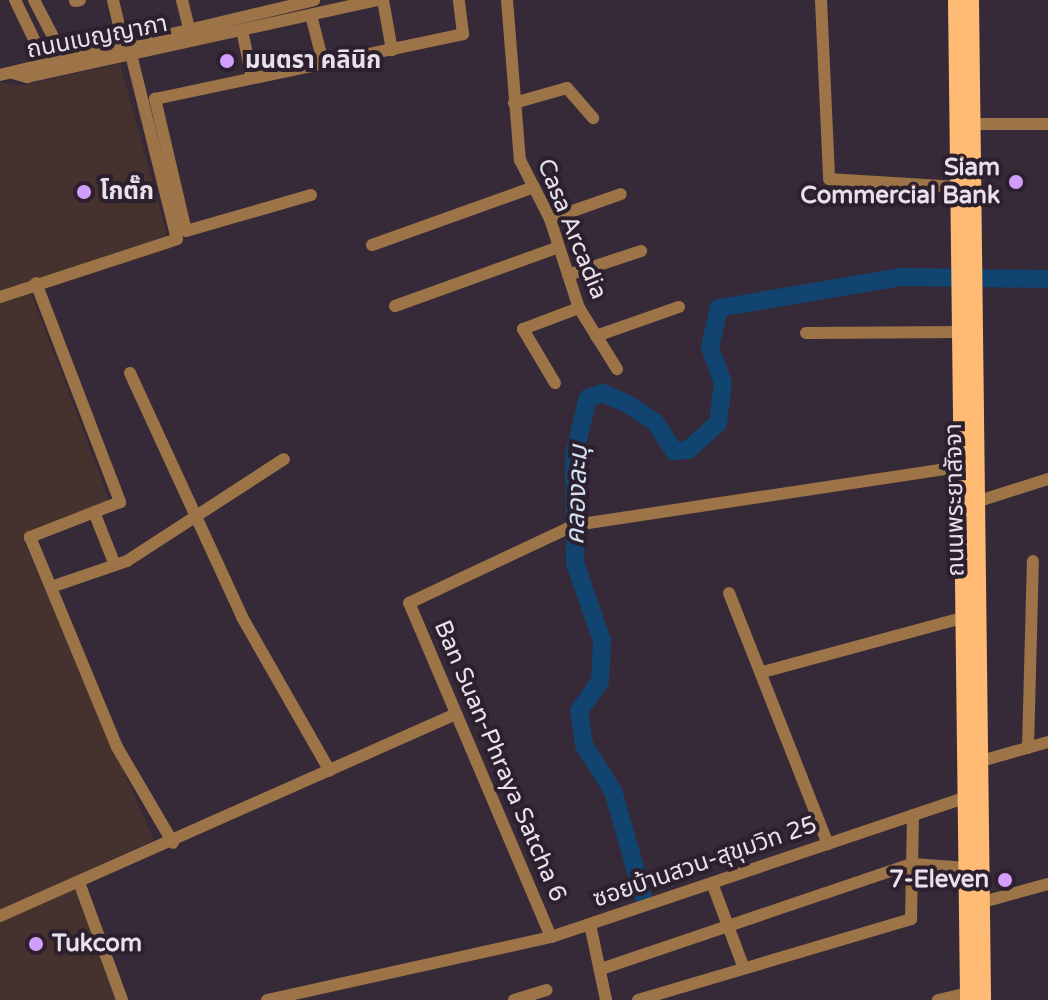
<!DOCTYPE html>
<meta charset="utf-8">
<style>
body{margin:0}
#map{position:relative;width:1048px;height:1000px;overflow:hidden;background:#362a38;font-family:"Varela Round","Noto Sans Thai",sans-serif}
div>[style]{position:absolute}
[style*='--x']{left:calc(var(--x)*1px);top:calc(var(--y)*1px);width:calc(var(--w)*1px);rotate:calc(var(--a)*1deg)}
.commercial>*{inset:0;background:#45312d}
.river>*{height:18px;margin:-9px;padding:0 9px;transform-origin:9px;border-radius:9px;background:#114470}
.minor>*{height:12px;margin:-6px;padding:0 6px;transform-origin:6px;border-radius:6px;background:#9d7348}
.major>*{height:16px;margin:-8px;padding:0 8px;transform-origin:8px;border-radius:8px;background:#ffba73}
.dots>*{width:22px;height:22px;translate:-50% -50%;box-sizing:border-box;border:4px solid #2c202e;border-radius:50%}
span{translate:-50% -50%;white-space:nowrap;text-align:center;line-height:1.15;-webkit-text-stroke:8px #2c202e;paint-order:stroke}
.street-label{font-size:24px;color:#e8e0ea}
.poi-label{font-size:24px;color:#e8e0ea;font-weight:700}
.left{translate:0 -50%;text-align:left}
.right{translate:-100% -50%;text-align:right}
.water-label{font-size:26px;color:#d1e1f2;font-style:italic}
</style>
<div id="map">
<div class="commercial">
<div style="clip-path:polygon(120px 64px,171px 249px,31px 293px,110px 502px,22px 537px,154px 840px,71px 878px,115px 1000px,0 1000px,0 82px,19px 86px)"></div>
</div>
<div class="river">
<div style="--x:643;--y:896;--w:109;--a:-105.9"></div>
<div style="--x:613;--y:791;--w:54;--a:-122.2"></div>
<div style="--x:584;--y:745;--w:34;--a:-98"></div>
<div style="--x:579;--y:711;--w:37;--a:-55"></div>
<div style="--x:600;--y:681;--w:40;--a:-87.1"></div>
<div style="--x:602;--y:641;--w:83;--a:-109.1"></div>
<div style="--x:575;--y:563;--w:108;--a:-90.5"></div>
<div style="--x:574;--y:455;--w:59;--a:-76.2"></div>
<div style="--x:588;--y:398;--w:16;--a:-18"></div>
<div style="--x:603;--y:393;--w:27;--a:24"></div>
<div style="--x:628;--y:404;--w:32;--a:34"></div>
<div style="--x:655;--y:422;--w:35;--a:57"></div>
<div style="--x:674;--y:451;--w:14;--a:-4"></div>
<div style="--x:688;--y:450;--w:40;--a:-42"></div>
<div style="--x:718;--y:423;--w:40;--a:-82.9"></div>
<div style="--x:723;--y:383;--w:38;--a:-110"></div>
<div style="--x:710;--y:347;--w:40;--a:-77"></div>
<div style="--x:719;--y:308;--w:185;--a:-9.7"></div>
<div style="--x:901;--y:277;--w:147;--a:0.8"></div>
</div>
<div class="minor">
<div style="--x:15;--y:0;--w:67;--a:64.2"></div>
<div style="--x:34;--y:0;--w:63;--a:62.6"></div>
<div style="--x:113;--y:0;--w:43;--a:76.6"></div>
<div style="--x:182;--y:0;--w:29;--a:76"></div>
<div style="--x:383;--y:0;--w:51;--a:79.8"></div>
<div style="--x:507;--y:0;--w:161;--a:85.4"></div>
<div style="--x:520;--y:160;--w:66;--a:63"></div>
<div style="--x:550;--y:219;--w:94;--a:72"></div>
<div style="--x:579;--y:308;--w:72;--a:58.1"></div>
<div style="--x:821;--y:0;--w:179;--a:87.4"></div>
<div style="--x:829;--y:179;--w:129;--a:3.5"></div>
<div style="--x:75;--y:1;--w:5;--a:-11"></div>
<div style="--x:311;--y:15;--w:49;--a:75.7"></div>
<div style="--x:242;--y:30;--w:49;--a:78.2"></div>
<div style="--x:13;--y:73;--w:15;--a:16"></div>
<div style="--x:27;--y:77;--w:358;--a:-12.4"></div>
<div style="--x:0;--y:75;--w:323;--a:-13.4"></div>
<div style="--x:514;--y:103;--w:55;--a:-15.8"></div>
<div style="--x:567;--y:88;--w:40;--a:49"></div>
<div style="--x:970;--y:124;--w:78;--a:0"></div>
<div style="--x:311;--y:195;--w:130;--a:163.9"></div>
<div style="--x:186;--y:231;--w:136;--a:-103.2"></div>
<div style="--x:155;--y:99;--w:315;--a:-11.9"></div>
<div style="--x:463;--y:34;--w:34;--a:-97"></div>
<div style="--x:550;--y:219;--w:75;--a:-19.4"></div>
<div style="--x:372;--y:245;--w:172;--a:-19.7"></div>
<div style="--x:568;--y:275;--w:77;--a:-18.2"></div>
<div style="--x:36;--y:283;--w:235;--a:69"></div>
<div style="--x:120;--y:502;--w:97;--a:158.7"></div>
<div style="--x:30;--y:537;--w:227;--a:67.5"></div>
<div style="--x:117;--y:747;--w:111;--a:59.7"></div>
<div style="--x:0;--y:297;--w:186;--a:-18.1"></div>
<div style="--x:177;--y:239;--w:190;--a:-104"></div>
<div style="--x:395;--y:306;--w:174;--a:-19.8"></div>
<div style="--x:806;--y:333;--w:156;--a:-0.4"></div>
<div style="--x:596;--y:336;--w:88;--a:-19.3"></div>
<div style="--x:130;--y:373;--w:268;--a:65.3"></div>
<div style="--x:242;--y:617;--w:177;--a:60.3"></div>
<div style="--x:555;--y:383;--w:63;--a:-120.7"></div>
<div style="--x:523;--y:329;--w:60;--a:-20.6"></div>
<div style="--x:979;--y:501;--w:72;--a:-17.7"></div>
<div style="--x:94;--y:512;--w:57;--a:68.4"></div>
<div style="--x:51;--y:587;--w:80;--a:-18.9"></div>
<div style="--x:127;--y:561;--w:187;--a:-33"></div>
<div style="--x:729;--y:593;--w:270;--a:68.5"></div>
<div style="--x:763;--y:672;--w:210;--a:-15.2"></div>
<div style="--x:1028;--y:748;--w:187;--a:-88.5"></div>
<div style="--x:974;--y:763;--w:77;--a:-15.8"></div>
<div style="--x:712;--y:883;--w:89;--a:69.5"></div>
<div style="--x:80;--y:885;--w:122;--a:69.9"></div>
<div style="--x:983;--y:902;--w:67;--a:-15.5"></div>
<div style="--x:0;--y:916;--w:496;--a:-23.9"></div>
<div style="--x:590;--y:924;--w:78;--a:78.1"></div>
<div style="--x:551;--y:937;--w:363;--a:-113"></div>
<div style="--x:409;--y:603;--w:183;--a:-25.2"></div>
<div style="--x:575;--y:525;--w:394;--a:-8.6"></div>
<div style="--x:601;--y:969;--w:328;--a:-18.7"></div>
<div style="--x:912;--y:864;--w:56;--a:4.1"></div>
<div style="--x:267;--y:1000;--w:291;--a:-12.5"></div>
<div style="--x:551;--y:937;--w:439;--a:-18.6"></div>
<div style="--x:514;--y:1000;--w:34;--a:-17"></div>
<div style="--x:638;--y:1000;--w:285;--a:-16.5"></div>
<div style="--x:911;--y:919;--w:104;--a:-88.9"></div>
<div style="--x:938;--y:1000;--w:31;--a:-13"></div>
</div>
<div class="major">
<div style="--x:956;--y:0;--w:1000;--a:89.31"></div>
<div style="--x:971;--y:0;--w:1000;--a:89.31"></div>
</div>
<div class="dots">
<div style="left:227px;top:61px;background:#d29dfd"></div>
<div style="left:1016px;top:182px;background:#d29dfd"></div>
<div style="left:84px;top:192px;background:#d29dfd"></div>
<div style="left:1005px;top:880px;background:#d29dfd"></div>
<div style="left:36px;top:944px;background:#d29dfd"></div>
</div>
<div class="street-label">
<span style="left:97px;top:37px;rotate:-11deg">ถนนเบญญาภา</span>
<span style="left:572px;top:229px;rotate:68deg">Casa Arcadia</span>
<span style="left:955px;top:500px;rotate:-91deg">ถนนพระยาสัจจา</span>
<span style="left:500px;top:761px;rotate:67deg">Ban Suan-Phraya Satcha 6</span>
<span style="left:705px;top:862px;rotate:-19deg">ซอยบ้านสวน-สุขุมวิท 25</span>
</div>
<div class="poi-label">
<span class="left" style="left:245px;top:61px">มนตรา คลินิก</span>
<span class="right" style="left:1000px;top:182px">Siam<br>Commercial Bank</span>
<span class="left" style="left:100px;top:192px">โกตั๊ก</span>
<span class="right" style="left:989px;top:880px">7-Eleven</span>
<span class="left" style="left:52px;top:944px">Tukcom</span>
</div>
<div class="water-label">
<span style="left:577px;top:495px;rotate:-88deg">คลองละมุ</span>
</div>
</div>
